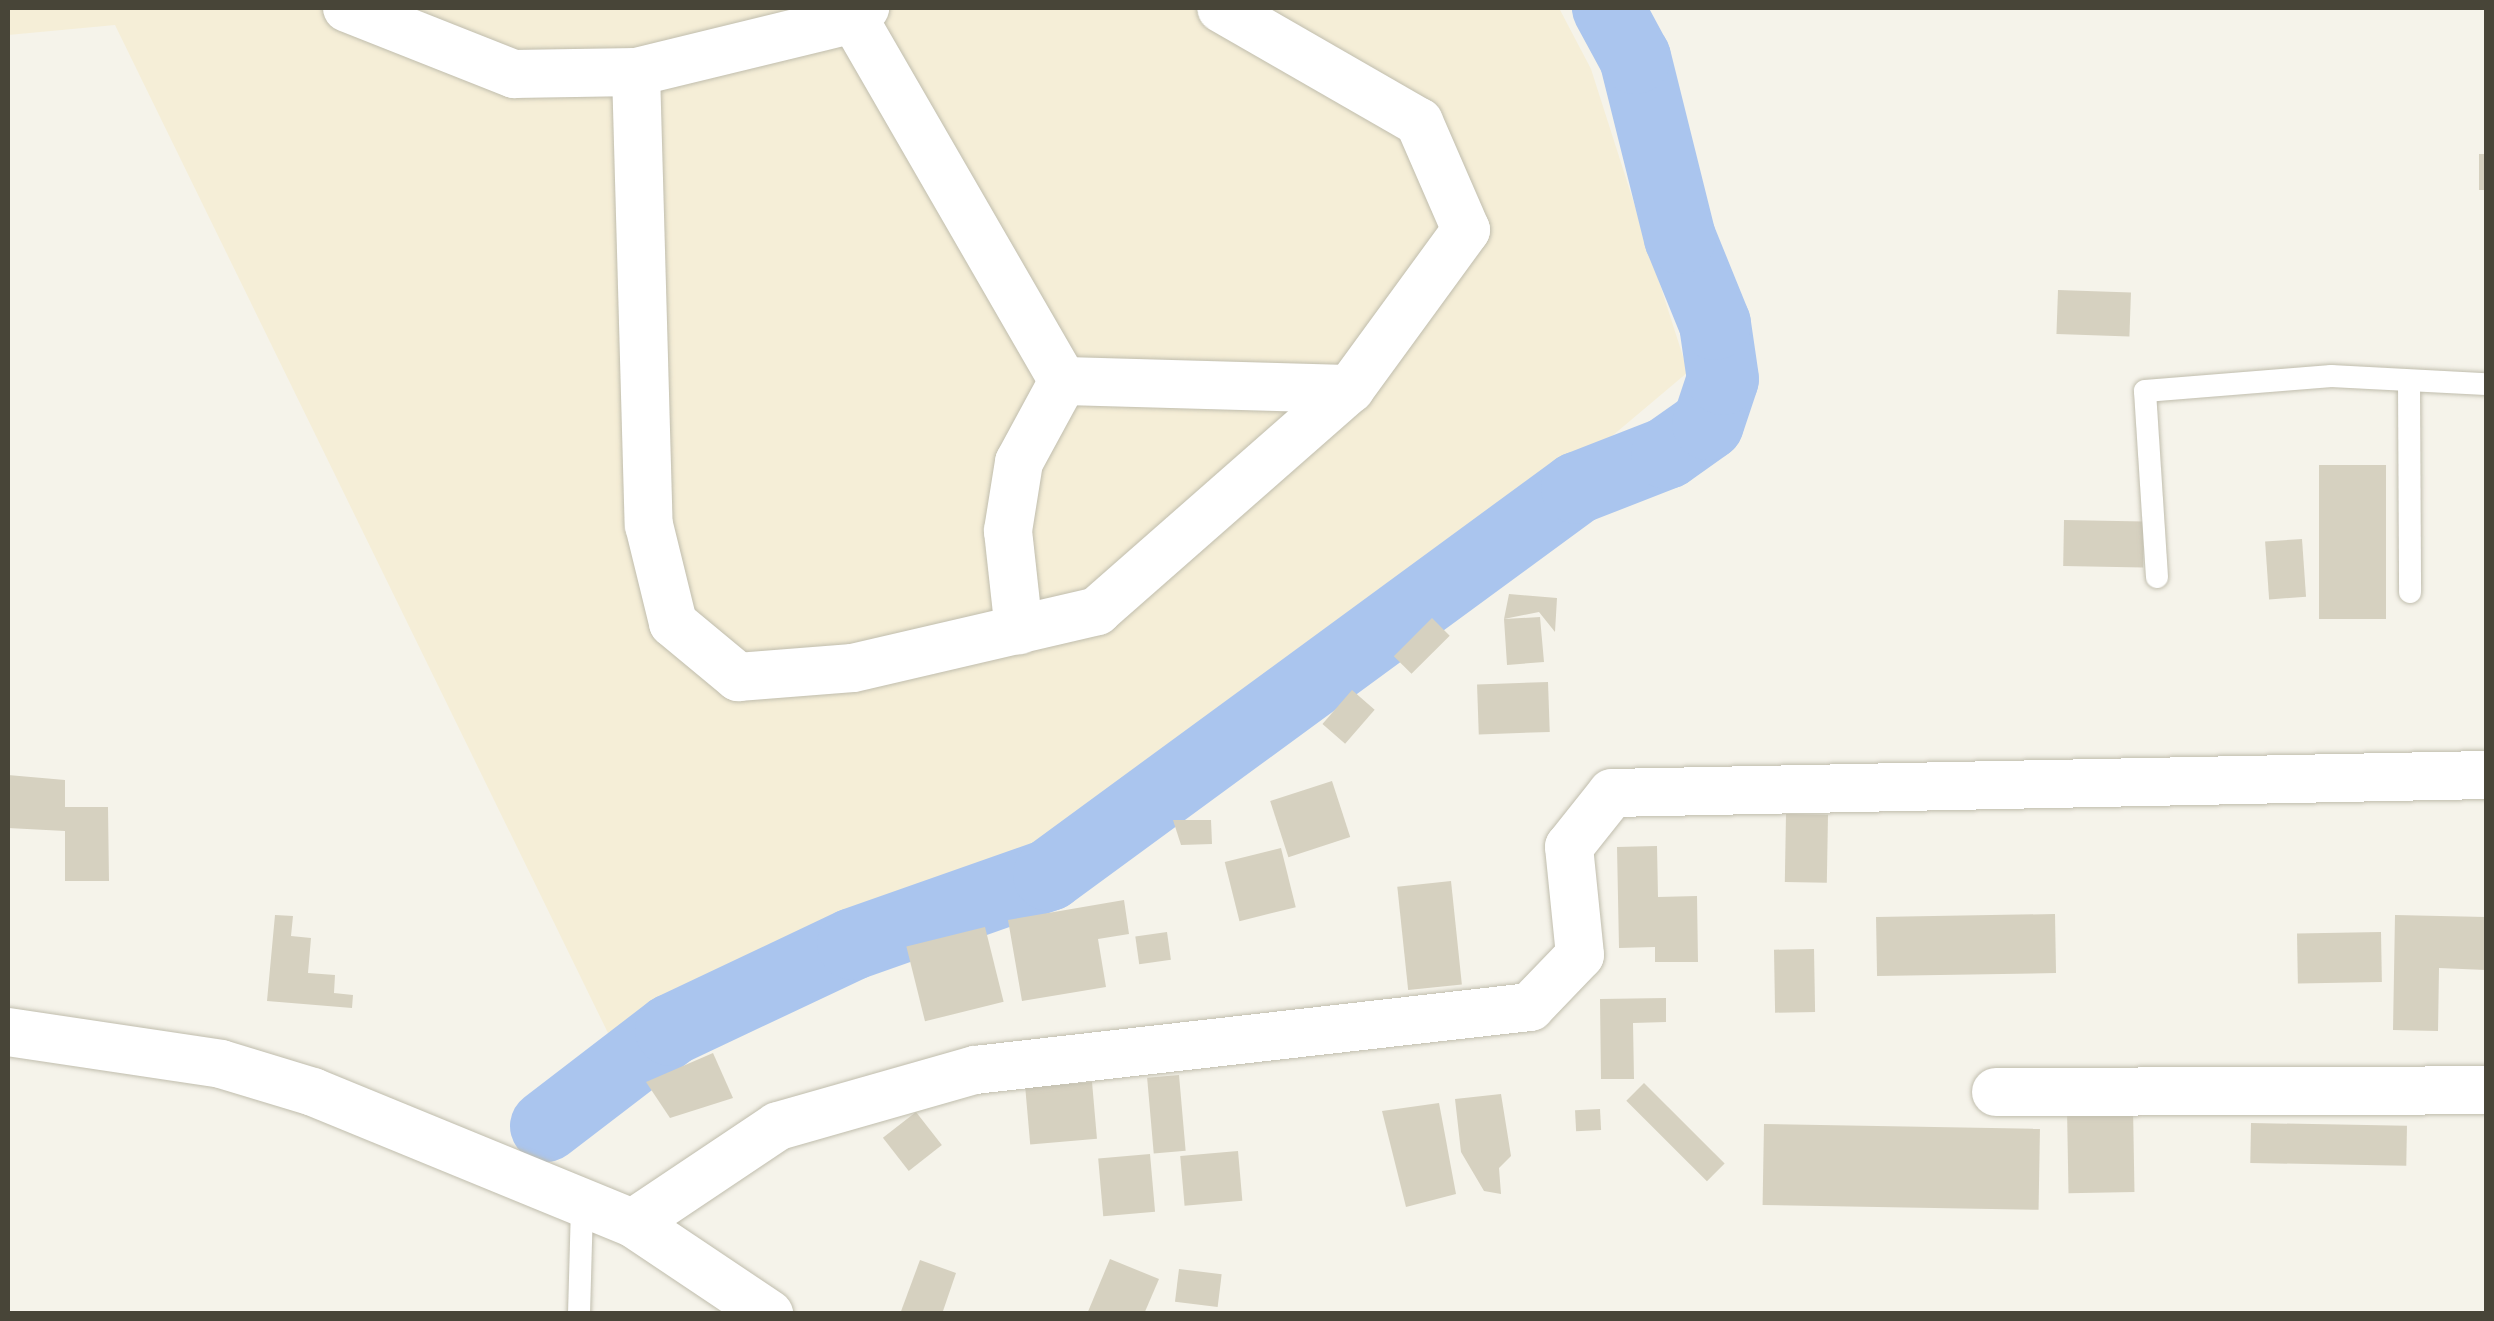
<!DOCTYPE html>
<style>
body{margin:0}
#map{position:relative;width:2494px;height:1321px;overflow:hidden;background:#f5f3ea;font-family:"Public Sans",sans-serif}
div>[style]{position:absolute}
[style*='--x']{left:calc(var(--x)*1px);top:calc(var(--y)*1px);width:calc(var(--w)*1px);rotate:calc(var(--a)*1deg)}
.commercial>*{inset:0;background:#f5eed7}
.river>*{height:72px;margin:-36px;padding:0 36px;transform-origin:36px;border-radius:36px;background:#aac5ee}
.building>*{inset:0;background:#d6d1c0;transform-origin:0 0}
.roads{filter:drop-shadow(0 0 2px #c0bdad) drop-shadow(0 0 2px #c0bdad)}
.lane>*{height:22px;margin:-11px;padding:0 11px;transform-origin:11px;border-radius:11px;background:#fff}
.street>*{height:48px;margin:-24px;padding:0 24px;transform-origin:24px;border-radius:24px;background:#fff}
span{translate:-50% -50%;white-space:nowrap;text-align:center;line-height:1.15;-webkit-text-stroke:8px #fff;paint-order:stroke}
.frame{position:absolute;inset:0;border:10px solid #484538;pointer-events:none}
</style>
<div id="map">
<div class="commercial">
<div style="clip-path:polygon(8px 8px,1559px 8px,1591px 69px,1688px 372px,1090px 876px,819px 982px,630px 1078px,115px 25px,8px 35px)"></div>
</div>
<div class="river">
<div style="--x:546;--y:1126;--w:158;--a:-37.5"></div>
<div style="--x:671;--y:1030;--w:201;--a:-25.3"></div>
<div style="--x:853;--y:944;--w:208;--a:-19.4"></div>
<div style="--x:1049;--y:875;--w:655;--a:-36.24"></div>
<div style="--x:1577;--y:488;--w:97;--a:-21.3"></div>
<div style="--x:1667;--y:453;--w:50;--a:-35.3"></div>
<div style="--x:1708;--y:424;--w:47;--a:-71.6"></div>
<div style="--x:1723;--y:379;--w:56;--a:-98.3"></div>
<div style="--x:1715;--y:324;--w:93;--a:-112.1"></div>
<div style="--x:1680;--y:238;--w:186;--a:-104"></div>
<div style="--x:1635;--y:58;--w:57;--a:-118.4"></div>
</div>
<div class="building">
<div style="left:2479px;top:154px;width:7px;height:36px"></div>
<div style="left:2058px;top:290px;width:73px;height:44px;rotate:2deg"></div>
<div style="left:2386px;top:465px;width:154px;height:67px;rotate:90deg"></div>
<div style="left:2064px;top:520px;width:80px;height:46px;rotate:1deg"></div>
<div style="left:2302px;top:539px;width:58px;height:37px;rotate:86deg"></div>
<div style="clip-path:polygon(1509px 594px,1557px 598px,1555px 632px,1539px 612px,1504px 619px,1540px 617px,1544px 662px,1507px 665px,1504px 619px)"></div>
<div style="left:1432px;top:618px;width:25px;height:54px;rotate:45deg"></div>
<div style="left:1548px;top:682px;width:50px;height:71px;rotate:88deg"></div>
<div style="left:1352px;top:690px;width:30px;height:45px;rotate:41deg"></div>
<div style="clip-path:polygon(8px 775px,65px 780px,65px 807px,108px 807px,109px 881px,65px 881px,65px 831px,8px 828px)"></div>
<div style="left:1332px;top:781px;width:59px;height:65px;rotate:72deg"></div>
<div style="left:1786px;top:814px;width:42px;height:68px;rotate:1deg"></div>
<div style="clip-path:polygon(1173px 820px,1211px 820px,1212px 844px,1181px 845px)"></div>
<div style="clip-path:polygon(1657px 846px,1658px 897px,1697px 896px,1698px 962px,1655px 962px,1655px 947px,1619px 948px,1617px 847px)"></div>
<div style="left:1281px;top:848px;width:61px;height:58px;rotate:76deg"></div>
<div style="left:1451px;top:881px;width:104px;height:54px;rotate:84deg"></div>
<div style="clip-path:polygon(1124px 900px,1129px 934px,1098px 939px,1106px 987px,1022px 1001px,1008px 920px)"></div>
<div style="left:2055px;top:914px;width:59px;height:179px;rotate:89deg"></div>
<div style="clip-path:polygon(275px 915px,293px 916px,291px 936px,311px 938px,308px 973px,335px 975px,334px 993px,353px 995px,352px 1008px,267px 1001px)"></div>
<div style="clip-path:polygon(2395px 915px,2486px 917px,2486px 970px,2439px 968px,2438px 1031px,2393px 1030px)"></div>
<div style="left:985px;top:927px;width:77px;height:81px;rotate:76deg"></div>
<div style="left:1167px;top:932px;width:28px;height:32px;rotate:82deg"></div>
<div style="left:2381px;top:932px;width:50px;height:84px;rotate:89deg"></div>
<div style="left:1814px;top:949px;width:63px;height:40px;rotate:89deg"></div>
<div style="clip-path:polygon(1666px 998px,1666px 1022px,1633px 1023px,1634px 1079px,1601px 1079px,1600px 999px)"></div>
<div style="clip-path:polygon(713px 1053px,733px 1098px,670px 1118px,646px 1082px)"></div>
<div style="left:1179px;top:1075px;width:76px;height:32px;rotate:85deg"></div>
<div style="left:1092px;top:1082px;width:57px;height:67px;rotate:85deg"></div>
<div style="left:1644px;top:1083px;width:114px;height:25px;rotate:45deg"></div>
<div style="clip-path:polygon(1501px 1094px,1511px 1156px,1499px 1168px,1501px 1194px,1484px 1191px,1461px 1152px,1455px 1099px)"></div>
<div style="clip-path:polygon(1439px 1103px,1456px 1194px,1406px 1207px,1382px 1111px)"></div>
<div style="left:2133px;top:1107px;width:85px;height:66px;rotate:89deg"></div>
<div style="left:1600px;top:1109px;width:21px;height:25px;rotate:87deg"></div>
<div style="left:916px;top:1112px;width:42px;height:42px;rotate:52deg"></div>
<div style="left:2251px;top:1123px;width:156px;height:40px;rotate:1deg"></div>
<div style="left:1764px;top:1124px;width:276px;height:81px;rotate:1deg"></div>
<div style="left:1238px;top:1151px;width:50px;height:58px;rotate:85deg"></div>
<div style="left:1150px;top:1154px;width:58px;height:52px;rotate:85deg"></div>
<div style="clip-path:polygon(1110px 1259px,1159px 1279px,1144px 1314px,1087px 1314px)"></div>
<div style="clip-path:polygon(920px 1260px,956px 1273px,942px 1314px,900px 1314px)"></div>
<div style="left:1179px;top:1269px;width:43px;height:33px;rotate:7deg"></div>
</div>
<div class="roads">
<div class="lane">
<div style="--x:2409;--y:385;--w:207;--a:89.7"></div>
<div style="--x:2157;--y:577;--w:186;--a:-93.7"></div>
<div style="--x:2145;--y:391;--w:187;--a:-4.6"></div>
<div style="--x:2331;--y:376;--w:155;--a:3"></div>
<div style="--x:579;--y:1314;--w:109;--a:-88.4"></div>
</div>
<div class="street">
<div style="--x:347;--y:8;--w:180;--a:21.6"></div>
<div style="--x:514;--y:74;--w:122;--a:-0.9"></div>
<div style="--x:636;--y:72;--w:224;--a:-13.7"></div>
<div style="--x:854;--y:19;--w:16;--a:-45"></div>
<div style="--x:854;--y:19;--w:418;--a:60"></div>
<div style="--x:1063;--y:381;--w:92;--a:118.5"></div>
<div style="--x:1019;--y:462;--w:70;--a:99.1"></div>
<div style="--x:1008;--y:531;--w:100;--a:83.7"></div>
<div style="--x:636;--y:72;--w:453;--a:88.4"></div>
<div style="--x:649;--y:525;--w:101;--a:76.2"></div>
<div style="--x:673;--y:623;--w:85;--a:39.7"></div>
<div style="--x:738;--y:677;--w:115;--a:-4.5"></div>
<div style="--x:853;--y:668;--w:251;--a:-13.1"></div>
<div style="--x:1097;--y:611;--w:337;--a:-41.3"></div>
<div style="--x:1350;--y:389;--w:197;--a:-53.9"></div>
<div style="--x:1466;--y:230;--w:118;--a:-113.5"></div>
<div style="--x:1419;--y:122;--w:228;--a:-150.1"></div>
<div style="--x:1063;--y:381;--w:287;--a:1.6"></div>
<div style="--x:8;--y:1032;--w:215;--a:8.5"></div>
<div style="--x:221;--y:1064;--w:96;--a:16.9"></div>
<div style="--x:313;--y:1092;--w:346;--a:22.3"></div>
<div style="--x:633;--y:1223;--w:164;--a:33.8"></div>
<div style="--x:1996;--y:1092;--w:490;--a:-0.2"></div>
<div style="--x:633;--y:1223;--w:174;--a:-33.8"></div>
<div style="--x:778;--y:1126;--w:205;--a:-15.9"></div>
<div style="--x:975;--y:1070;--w:559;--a:-6.48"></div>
<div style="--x:1530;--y:1007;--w:72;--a:-46.1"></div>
<div style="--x:1580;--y:955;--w:109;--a:-95.8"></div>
<div style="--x:1569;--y:847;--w:69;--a:-51.5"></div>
<div style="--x:1612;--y:793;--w:874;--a:-1.18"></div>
</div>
</div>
<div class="frame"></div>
</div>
